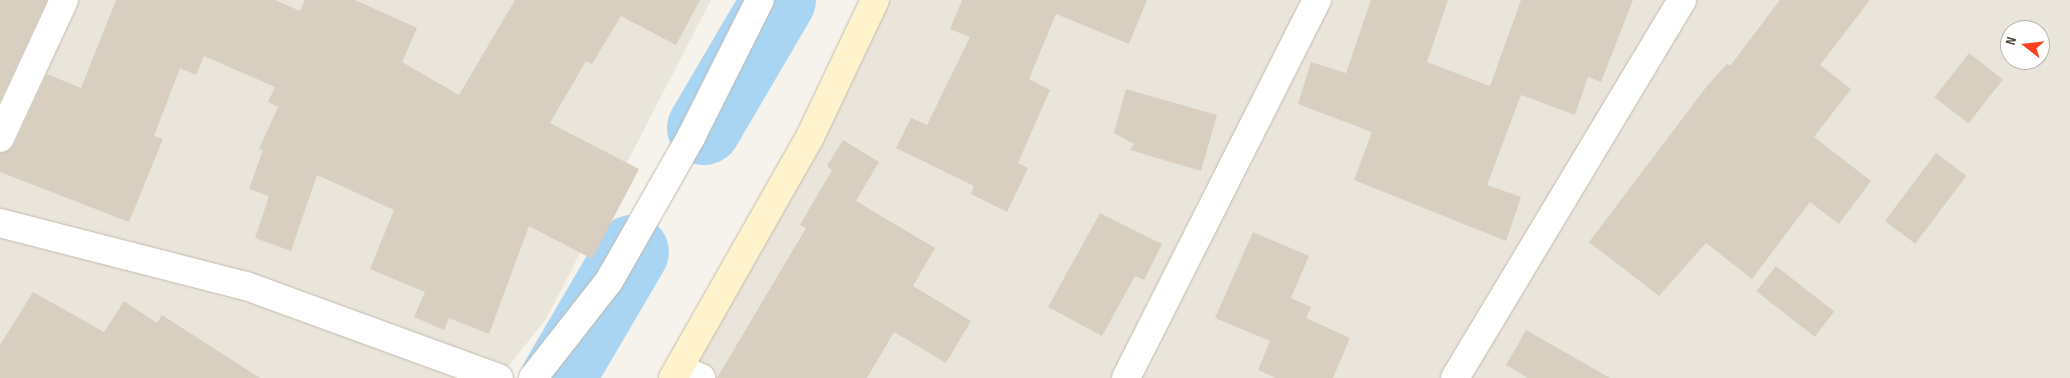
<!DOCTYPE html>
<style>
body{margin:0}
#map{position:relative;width:2070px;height:378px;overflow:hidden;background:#f6f3ec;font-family:"Sofia Sans Condensed",sans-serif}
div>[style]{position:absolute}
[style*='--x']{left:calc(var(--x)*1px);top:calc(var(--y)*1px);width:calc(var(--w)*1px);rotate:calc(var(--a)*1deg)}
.residential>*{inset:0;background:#eae5da}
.river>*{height:74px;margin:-37px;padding:0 37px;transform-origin:37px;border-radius:37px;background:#a9d4f2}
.building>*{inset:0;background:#d8cfc1;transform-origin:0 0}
.roads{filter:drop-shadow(0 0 1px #c2bbae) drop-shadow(0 0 1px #c2bbae)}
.street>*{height:28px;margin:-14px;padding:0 14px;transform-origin:14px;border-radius:14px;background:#fff}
.secondary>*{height:28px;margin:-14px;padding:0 14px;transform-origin:14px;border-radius:14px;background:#fff3cd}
span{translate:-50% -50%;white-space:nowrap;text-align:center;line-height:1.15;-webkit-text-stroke:4.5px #fff;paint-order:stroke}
.north{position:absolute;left:2000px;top:20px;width:50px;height:50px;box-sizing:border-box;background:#fff;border:1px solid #b7b4b0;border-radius:50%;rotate:286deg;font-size:14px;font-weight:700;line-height:20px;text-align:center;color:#4b4439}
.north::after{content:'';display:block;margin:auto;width:18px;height:22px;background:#fc3f1d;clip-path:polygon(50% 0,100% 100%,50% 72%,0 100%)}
</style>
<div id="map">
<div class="residential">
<div style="clip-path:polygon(0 0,711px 0,546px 319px,499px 378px,0 378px)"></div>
<div style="clip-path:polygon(evenodd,888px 0,2070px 0,2070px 378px,668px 378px,888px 0,2010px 30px,2040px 30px,2040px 60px,2010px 60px,2010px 30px)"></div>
</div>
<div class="river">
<div style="--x:704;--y:128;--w:148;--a:-59.6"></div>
<div style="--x:558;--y:378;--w:146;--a:-59.6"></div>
</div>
<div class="building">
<div style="clip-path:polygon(0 0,47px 0,0 101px)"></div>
<div style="clip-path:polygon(116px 0,275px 0,300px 11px,305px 0,355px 0,417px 28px,402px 62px,459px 95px,515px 0,700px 0,676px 45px,621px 16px,592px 64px,586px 61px,550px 123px,639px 169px,592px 259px,529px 226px,489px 334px,449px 318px,444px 330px,414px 317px,425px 292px,370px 269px,394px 210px,317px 175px,291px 251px,255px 238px,269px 196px,249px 189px,263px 150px,259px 149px,278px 107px,268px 102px,275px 87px,204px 56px,196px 75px,180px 68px,154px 136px,163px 139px,129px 222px,0 172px,0 153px,14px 145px,47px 74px,81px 88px)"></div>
<div style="clip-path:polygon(962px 0,1147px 0,1129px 44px,1056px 14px,1029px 79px,1050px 90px,1018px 163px,1028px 168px,1007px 212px,971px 194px,974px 186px,896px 148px,911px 118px,927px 125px,970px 37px,950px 29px)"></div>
<div style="clip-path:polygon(1371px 0,1448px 0,1427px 62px,1490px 86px,1521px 0,1633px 0,1601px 82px,1588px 77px,1575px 115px,1521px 95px,1487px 185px,1521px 197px,1506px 241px,1354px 180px,1372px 132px,1298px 104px,1311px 62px,1346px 73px)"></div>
<div style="clip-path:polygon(1780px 0,1870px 0,1820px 65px,1851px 89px,1814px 137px,1871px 181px,1839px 224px,1810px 202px,1752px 279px,1706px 243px,1659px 296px,1589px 242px,1707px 86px,1727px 64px,1730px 66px)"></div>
<div style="left:1969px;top:53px;width:43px;height:56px;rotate:38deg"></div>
<div style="clip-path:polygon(1126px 89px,1217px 115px,1201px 171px,1130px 150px,1134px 144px,1114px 133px)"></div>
<div style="clip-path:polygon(843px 140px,879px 162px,856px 201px,935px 248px,913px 286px,971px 321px,946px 363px,894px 332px,867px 378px,717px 378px,806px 228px,800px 225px,832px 170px,827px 166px)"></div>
<div style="left:1936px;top:153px;width:38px;height:85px;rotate:37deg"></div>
<div style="clip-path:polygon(1100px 213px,1162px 244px,1144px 280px,1135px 276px,1102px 336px,1048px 307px)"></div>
<div style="clip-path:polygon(1253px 232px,1309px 256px,1291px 298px,1311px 307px,1306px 318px,1350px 338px,1333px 378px,1276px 378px,1258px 370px,1270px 341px,1215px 318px)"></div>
<div style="left:1776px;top:266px;width:74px;height:32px;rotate:38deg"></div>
<div style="clip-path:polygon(33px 292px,104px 332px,124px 301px,157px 323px,162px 315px,260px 378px,0 378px,0 345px)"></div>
<div style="clip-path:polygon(1526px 330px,1610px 378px,1528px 378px,1506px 365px)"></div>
</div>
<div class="roads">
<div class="street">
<div style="--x:0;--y:138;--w:152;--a:-65.1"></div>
<div style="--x:0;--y:223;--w:254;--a:14.4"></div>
<div style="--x:246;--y:286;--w:269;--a:20"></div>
<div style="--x:679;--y:369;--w:24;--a:22"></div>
<div style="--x:533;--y:378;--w:123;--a:-51.9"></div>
<div style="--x:609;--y:281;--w:166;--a:-60.3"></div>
<div style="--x:691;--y:137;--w:153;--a:-63.3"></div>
<div style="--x:1126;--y:378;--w:424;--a:-63.2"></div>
<div style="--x:1455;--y:378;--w:441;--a:-59"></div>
</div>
<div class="secondary">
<div style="--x:673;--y:378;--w:275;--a:-60.4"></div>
<div style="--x:809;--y:139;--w:154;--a:-64.6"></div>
</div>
</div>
<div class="north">N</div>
</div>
